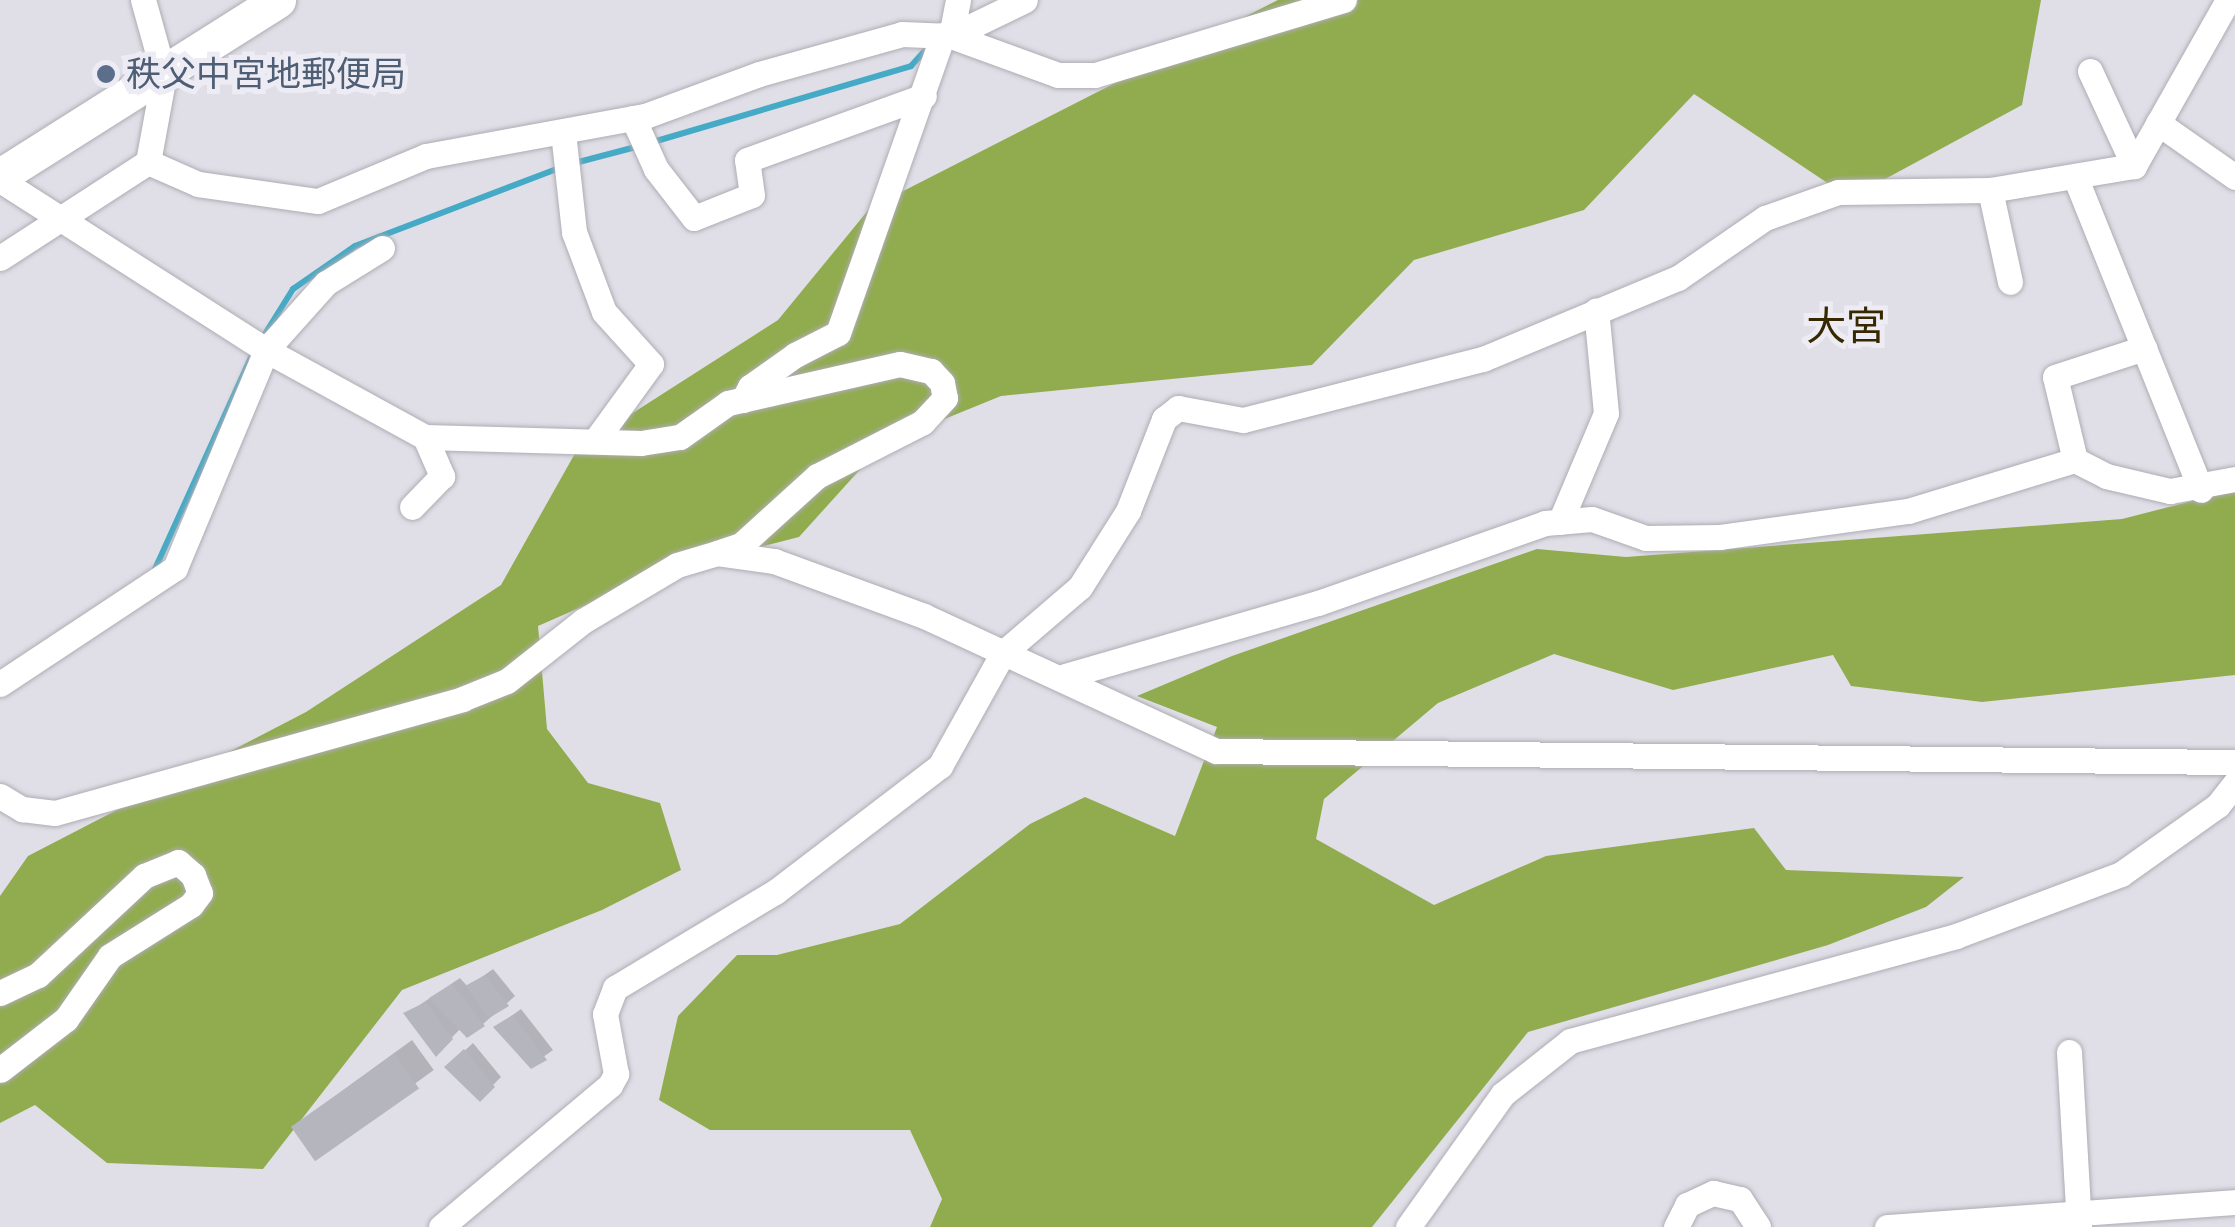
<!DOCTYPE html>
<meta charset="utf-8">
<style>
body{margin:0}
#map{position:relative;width:2235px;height:1227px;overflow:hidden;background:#e0dfe7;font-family:Jost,"Noto Sans JP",sans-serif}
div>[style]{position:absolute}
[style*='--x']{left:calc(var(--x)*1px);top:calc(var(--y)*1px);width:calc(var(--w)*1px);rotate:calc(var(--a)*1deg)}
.forest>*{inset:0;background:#91ac4f}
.shadow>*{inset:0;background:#0003;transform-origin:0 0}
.stream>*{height:6px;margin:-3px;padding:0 3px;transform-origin:3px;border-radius:3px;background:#45aac5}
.building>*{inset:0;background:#b5b5bd;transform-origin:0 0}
.roads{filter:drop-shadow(0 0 2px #aeacb4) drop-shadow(0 0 2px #aeacb4)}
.minor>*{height:25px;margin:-12.5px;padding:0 12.5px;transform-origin:12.5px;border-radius:12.5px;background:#fff}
.highway>*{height:35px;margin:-17.5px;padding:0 17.5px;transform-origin:17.5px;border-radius:17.5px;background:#fff}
.dots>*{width:28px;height:28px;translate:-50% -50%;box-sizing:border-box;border:5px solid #edecf4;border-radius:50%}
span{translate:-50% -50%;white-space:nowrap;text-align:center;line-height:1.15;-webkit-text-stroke:10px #edecf4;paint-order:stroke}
.service-label{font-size:35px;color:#4e5e75}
.left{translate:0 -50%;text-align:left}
.quarter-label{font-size:40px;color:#362800}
</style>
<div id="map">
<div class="forest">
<div style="clip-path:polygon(1278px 0,2041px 0,2022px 105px,1850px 198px,1694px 94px,1584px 210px,1414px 260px,1312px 365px,1001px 396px,883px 444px,799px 537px,659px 573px,538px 626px,547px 729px,588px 783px,660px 803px,681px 870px,602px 910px,402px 990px,263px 1169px,107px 1163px,35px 1105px,0 1123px,0 896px,28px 856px,306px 712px,501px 585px,578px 448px,778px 320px,870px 208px)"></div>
<div style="clip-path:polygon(2235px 490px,2235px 675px,1982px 702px,1851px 686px,1833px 655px,1673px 690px,1554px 654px,1438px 703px,1324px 799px,1316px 839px,1434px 905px,1546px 856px,1754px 828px,1786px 870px,1964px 877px,1926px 907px,1828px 945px,1528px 1032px,1372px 1227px,930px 1227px,942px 1199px,910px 1130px,710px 1130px,659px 1100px,678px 1016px,737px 955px,777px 955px,900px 924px,1030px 824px,1085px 797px,1175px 836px,1217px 727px,1137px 696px,1232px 656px,1537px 549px,1626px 557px,2122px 519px)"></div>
</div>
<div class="shadow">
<div style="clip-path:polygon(493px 969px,515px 996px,483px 1024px,461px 1028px,436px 1054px,406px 1014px,460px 978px,468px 987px)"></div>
<div style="clip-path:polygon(521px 1009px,553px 1050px,532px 1065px,496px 1027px)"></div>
<div style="left:412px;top:1040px;width:37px;height:146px;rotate:54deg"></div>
<div style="clip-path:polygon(473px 1043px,501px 1077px,480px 1098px,447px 1067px)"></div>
</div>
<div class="stream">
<div style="--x:653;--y:142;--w:269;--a:-16.4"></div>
<div style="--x:911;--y:66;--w:24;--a:-48"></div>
<div style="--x:571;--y:164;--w:67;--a:-14.7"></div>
<div style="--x:265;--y:334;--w:53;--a:-58.1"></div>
<div style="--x:293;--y:289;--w:75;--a:-34.7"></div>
<div style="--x:355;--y:246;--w:218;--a:-20.9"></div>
<div style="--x:155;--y:569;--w:237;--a:-65.6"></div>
</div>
<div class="building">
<div style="clip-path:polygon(485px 975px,509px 1006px,489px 1018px,465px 986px)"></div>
<div style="clip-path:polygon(452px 984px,485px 1026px,467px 1038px,429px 998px)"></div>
<div style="clip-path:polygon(426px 1002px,453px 1039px,436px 1057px,403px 1013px)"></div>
<div style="clip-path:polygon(513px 1015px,547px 1060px,531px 1069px,493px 1027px)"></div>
<div style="clip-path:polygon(464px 1049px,495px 1087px,480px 1102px,444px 1067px)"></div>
<div style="left:395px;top:1054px;width:42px;height:127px;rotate:55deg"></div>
</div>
<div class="roads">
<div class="minor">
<div style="--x:951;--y:36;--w:82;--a:-25.9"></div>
<div style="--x:951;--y:36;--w:37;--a:-79"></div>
<div style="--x:2090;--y:71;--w:105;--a:65.1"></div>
<div style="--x:633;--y:118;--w:56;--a:65.7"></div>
<div style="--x:656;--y:169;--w:62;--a:52.2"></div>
<div style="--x:694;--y:218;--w:62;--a:-21.6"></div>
<div style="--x:752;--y:195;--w:35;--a:-98"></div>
<div style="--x:747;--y:160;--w:188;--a:-19.9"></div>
<div style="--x:2158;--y:123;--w:94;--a:35"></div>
<div style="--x:563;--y:132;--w:101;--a:83.7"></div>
<div style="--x:574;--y:232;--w:85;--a:69.4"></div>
<div style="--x:604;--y:312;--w:70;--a:47.9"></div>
<div style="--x:651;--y:364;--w:95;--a:126"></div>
<div style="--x:148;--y:162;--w:55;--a:23.7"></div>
<div style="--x:198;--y:184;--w:121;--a:8.1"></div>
<div style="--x:318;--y:201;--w:117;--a:-22.6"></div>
<div style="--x:426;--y:156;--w:223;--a:-10.4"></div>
<div style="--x:645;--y:116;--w:121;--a:-20.2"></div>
<div style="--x:759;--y:74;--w:148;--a:-15.6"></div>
<div style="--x:902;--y:34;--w:49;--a:2.3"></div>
<div style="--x:951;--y:36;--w:114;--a:20"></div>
<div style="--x:1058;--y:75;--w:37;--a:0"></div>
<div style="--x:1095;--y:75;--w:260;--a:-16.8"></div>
<div style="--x:2076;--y:179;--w:335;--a:68.1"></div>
<div style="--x:0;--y:180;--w:316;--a:32.6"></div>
<div style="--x:266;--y:350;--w:181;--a:28.7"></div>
<div style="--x:425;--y:437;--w:43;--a:66.4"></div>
<div style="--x:442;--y:476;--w:43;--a:134.1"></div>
<div style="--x:1990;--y:190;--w:94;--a:77.7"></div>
<div style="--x:0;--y:258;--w:176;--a:-33"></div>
<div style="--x:148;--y:162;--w:88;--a:-79.6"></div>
<div style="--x:164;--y:75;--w:78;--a:-105.6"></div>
<div style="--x:743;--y:400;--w:15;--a:-62"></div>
<div style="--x:750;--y:387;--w:55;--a:-35.4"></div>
<div style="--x:795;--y:355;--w:48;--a:-27.1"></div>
<div style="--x:838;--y:333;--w:316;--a:-70.6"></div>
<div style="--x:425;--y:437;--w:216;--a:1.6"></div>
<div style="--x:641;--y:443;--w:39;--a:-9"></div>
<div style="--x:680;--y:437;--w:59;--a:-35.3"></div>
<div style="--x:728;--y:403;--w:176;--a:-12.8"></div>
<div style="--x:900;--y:364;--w:32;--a:13"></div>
<div style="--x:931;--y:371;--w:16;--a:47"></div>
<div style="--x:942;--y:383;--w:15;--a:79"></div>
<div style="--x:945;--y:398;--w:33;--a:133"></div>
<div style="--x:923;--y:422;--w:119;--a:153"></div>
<div style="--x:817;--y:476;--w:103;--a:137.8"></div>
<div style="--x:741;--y:545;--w:22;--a:162"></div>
<div style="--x:2075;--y:460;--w:85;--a:-103.5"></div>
<div style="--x:2055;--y:377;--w:94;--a:-18"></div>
<div style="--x:1560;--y:522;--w:118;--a:-67.1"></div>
<div style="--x:1606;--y:413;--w:103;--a:-95.5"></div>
<div style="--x:1065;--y:676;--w:263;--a:-16.1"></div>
<div style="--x:1318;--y:603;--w:241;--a:-19.4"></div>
<div style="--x:1545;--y:523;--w:47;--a:-4.9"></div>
<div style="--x:1592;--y:519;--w:57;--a:19.4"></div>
<div style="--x:1646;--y:538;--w:74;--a:-0.8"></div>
<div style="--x:1720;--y:537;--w:190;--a:-7.9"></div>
<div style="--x:1908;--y:511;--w:175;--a:-17"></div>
<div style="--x:2075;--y:460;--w:35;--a:27"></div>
<div style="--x:2106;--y:476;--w:66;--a:13.2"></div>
<div style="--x:2170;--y:491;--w:66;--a:-10.5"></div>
<div style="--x:0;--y:684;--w:210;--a:-33.5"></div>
<div style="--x:175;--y:568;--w:236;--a:-67.3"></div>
<div style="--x:266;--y:350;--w:90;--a:-48.2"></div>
<div style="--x:326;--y:283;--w:66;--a:-32"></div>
<div style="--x:0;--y:796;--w:26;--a:31"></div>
<div style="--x:22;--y:809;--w:33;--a:7"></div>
<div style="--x:55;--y:813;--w:423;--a:-15.6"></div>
<div style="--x:462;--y:699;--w:48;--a:-21.8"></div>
<div style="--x:507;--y:681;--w:97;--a:-38.3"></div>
<div style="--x:583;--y:621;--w:109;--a:-30.8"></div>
<div style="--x:677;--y:565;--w:42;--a:-16.7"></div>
<div style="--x:717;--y:553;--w:58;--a:8"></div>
<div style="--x:774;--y:561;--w:160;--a:20.1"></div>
<div style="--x:924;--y:616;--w:322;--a:24.8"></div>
<div style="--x:1216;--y:751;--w:1019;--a:0.62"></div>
<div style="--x:0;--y:993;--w:42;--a:-25.3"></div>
<div style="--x:38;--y:975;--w:145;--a:-43"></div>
<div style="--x:144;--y:876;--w:37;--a:-22"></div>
<div style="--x:178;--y:862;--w:20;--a:41"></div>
<div style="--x:193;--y:875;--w:19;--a:69"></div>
<div style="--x:200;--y:893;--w:15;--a:127"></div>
<div style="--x:191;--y:905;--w:96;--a:147.8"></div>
<div style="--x:110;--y:956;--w:77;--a:124.9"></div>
<div style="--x:66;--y:1019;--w:83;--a:142.3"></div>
<div style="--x:2069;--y:1052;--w:175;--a:86.7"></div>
<div style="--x:441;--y:1227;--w:221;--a:-40"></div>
<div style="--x:610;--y:1085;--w:13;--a:-61"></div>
<div style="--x:616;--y:1074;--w:61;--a:-100.4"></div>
<div style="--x:605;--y:1014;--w:28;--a:-69"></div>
<div style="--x:615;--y:988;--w:187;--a:-31"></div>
<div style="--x:775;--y:892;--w:208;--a:-37.4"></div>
<div style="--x:940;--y:766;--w:129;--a:-60.9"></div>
<div style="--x:1003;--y:653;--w:101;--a:-40.6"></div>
<div style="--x:1080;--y:587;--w:90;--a:-57.7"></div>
<div style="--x:1128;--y:511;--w:99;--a:-68.6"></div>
<div style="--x:1164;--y:419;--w:18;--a:-38"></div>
<div style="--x:1178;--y:408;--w:66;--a:10.5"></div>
<div style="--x:1243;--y:420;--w:248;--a:-14.3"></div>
<div style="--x:1483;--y:359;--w:211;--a:-22.6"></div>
<div style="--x:1678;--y:278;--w:106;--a:-34.6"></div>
<div style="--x:1765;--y:218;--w:77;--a:-19.6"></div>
<div style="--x:1838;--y:192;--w:152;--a:-0.8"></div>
<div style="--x:1990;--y:190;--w:146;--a:-9.5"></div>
<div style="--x:2134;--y:166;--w:191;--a:-60.5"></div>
<div style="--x:1408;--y:1227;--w:163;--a:-54.5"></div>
<div style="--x:1503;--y:1094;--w:85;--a:-38.3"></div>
<div style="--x:1570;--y:1041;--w:400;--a:-15.2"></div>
<div style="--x:1956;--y:936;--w:176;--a:-20.6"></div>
<div style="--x:2121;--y:874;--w:119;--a:-35.4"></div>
<div style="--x:2218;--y:805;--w:28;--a:-52"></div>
<div style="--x:1676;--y:1227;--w:25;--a:-63"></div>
<div style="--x:1687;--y:1205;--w:29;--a:-25"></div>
<div style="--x:1713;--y:1193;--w:28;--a:13"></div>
<div style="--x:1740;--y:1199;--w:33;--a:57"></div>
<div style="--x:1887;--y:1227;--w:349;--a:-4.1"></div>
</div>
<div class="highway">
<div style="--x:0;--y:176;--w:329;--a:-32.3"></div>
</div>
</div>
<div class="dots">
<div style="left:106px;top:74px;background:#5c6f8a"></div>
</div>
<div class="service-label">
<span class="left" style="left:126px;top:74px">秩父中宮地郵便局</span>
</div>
<div class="quarter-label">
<span style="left:1846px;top:326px">大宮</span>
</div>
</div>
